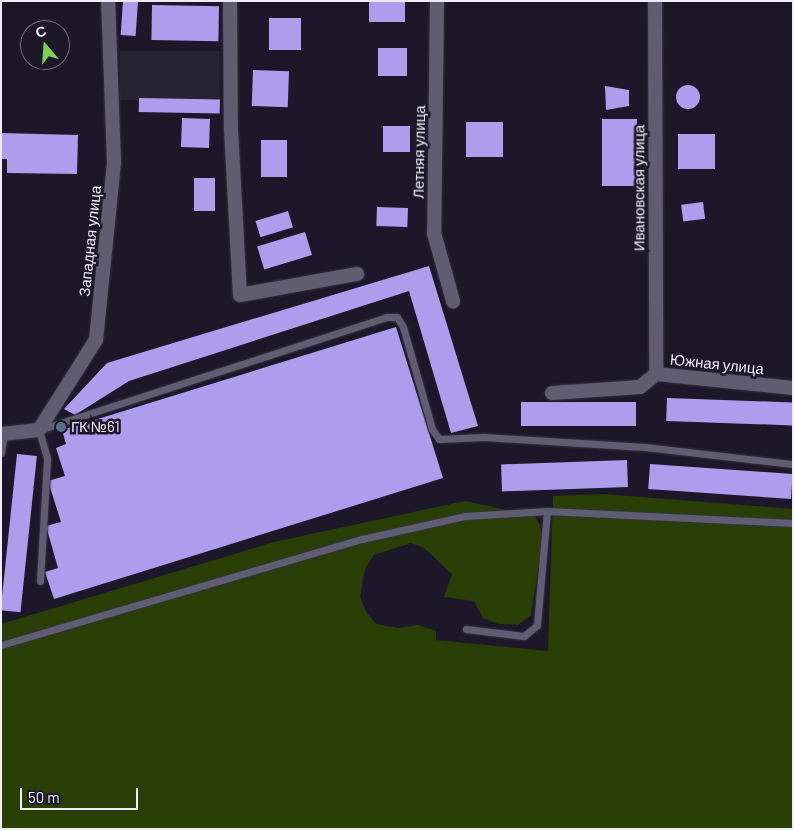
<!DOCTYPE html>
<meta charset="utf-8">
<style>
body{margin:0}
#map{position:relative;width:794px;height:830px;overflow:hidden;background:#1c182a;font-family:Barlow,sans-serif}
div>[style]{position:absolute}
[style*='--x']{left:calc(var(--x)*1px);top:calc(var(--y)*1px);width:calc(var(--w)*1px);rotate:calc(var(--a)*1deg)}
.commercial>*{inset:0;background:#262434;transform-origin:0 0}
.green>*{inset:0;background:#293f06}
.building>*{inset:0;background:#ad9eed;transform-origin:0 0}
.round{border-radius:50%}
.roads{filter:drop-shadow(0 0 1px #353340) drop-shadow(0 0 1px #353340)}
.service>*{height:7px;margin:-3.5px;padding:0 3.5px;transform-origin:3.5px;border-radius:3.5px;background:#605d72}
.minor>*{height:14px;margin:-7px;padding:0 7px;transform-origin:7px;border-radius:7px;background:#605d72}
.dots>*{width:14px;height:14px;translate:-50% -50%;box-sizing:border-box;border:2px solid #1c182a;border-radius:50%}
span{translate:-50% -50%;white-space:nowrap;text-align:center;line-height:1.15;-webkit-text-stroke:5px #1c182a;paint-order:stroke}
.street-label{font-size:15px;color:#efedf9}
.poi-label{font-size:15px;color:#efedf9}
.left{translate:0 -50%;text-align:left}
.frame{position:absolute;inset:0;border:2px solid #efedf9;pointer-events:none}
.north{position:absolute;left:20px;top:20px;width:50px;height:50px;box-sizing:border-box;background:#1c182a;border:1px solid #706d7d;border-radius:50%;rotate:342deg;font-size:14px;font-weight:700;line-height:20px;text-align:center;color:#efedf9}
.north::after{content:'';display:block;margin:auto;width:18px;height:22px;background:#7bd155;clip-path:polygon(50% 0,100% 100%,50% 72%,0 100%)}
.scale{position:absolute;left:20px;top:788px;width:118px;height:22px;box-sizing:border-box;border:2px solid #efedf9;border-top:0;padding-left:6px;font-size:15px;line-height:18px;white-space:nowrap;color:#efedf9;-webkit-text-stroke:4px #1c182a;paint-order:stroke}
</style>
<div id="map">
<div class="commercial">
<div style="left:220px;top:51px;width:49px;height:100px;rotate:90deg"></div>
</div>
<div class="green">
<div style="clip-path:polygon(603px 494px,793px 509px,793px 829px,1px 829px,1px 624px,274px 542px,465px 501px,535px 516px,540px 525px,542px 543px,531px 615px,518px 625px,498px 624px,483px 618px,474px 601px,444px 597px,452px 574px,424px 548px,411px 543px,374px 555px,365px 569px,360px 597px,366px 612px,376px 624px,398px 628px,418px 625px,436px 631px,436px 640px,548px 651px,553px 496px)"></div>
</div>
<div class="building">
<div style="left:123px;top:1px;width:15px;height:34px;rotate:4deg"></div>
<div style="left:369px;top:1px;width:36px;height:21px"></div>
<div style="left:152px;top:5px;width:67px;height:35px;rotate:1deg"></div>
<div style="left:269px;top:18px;width:32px;height:32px"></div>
<div style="left:378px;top:48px;width:29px;height:28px"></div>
<div style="left:253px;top:70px;width:36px;height:36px;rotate:2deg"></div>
<div class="round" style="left:676px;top:85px;width:24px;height:24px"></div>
<div style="clip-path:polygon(605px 86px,629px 90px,629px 106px,606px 110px)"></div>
<div style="left:139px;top:98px;width:81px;height:14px;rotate:1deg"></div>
<div style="left:182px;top:118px;width:28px;height:29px;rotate:2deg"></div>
<div style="left:602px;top:119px;width:35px;height:67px"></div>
<div style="left:466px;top:122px;width:37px;height:35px"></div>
<div style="left:383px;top:126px;width:27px;height:26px"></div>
<div style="clip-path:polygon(1px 133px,78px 135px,77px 174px,7px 173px,7px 159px,1px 159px)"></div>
<div style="left:715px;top:134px;width:35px;height:37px;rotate:90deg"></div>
<div style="left:261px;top:140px;width:26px;height:37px"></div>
<div style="left:194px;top:178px;width:21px;height:33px"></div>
<div style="left:703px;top:202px;width:17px;height:22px;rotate:83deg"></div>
<div style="left:377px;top:207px;width:31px;height:19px;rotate:2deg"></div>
<div style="left:288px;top:211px;width:17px;height:34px;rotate:73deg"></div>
<div style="left:305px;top:232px;width:24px;height:50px;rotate:73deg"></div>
<div style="clip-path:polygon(429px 266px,478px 426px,451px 433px,409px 291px,129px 381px,75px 415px,64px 409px,107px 363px)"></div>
<div style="clip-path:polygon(396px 327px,443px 478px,54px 599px,45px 572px,58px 568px,46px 526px,61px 522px,48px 481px,65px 476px,56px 448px,66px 444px,62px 430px)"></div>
<div style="left:667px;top:398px;width:126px;height:23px;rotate:2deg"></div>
<div style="left:521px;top:402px;width:115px;height:24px"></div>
<div style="left:17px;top:454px;width:20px;height:157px;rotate:6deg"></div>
<div style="left:627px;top:460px;width:27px;height:126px;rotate:88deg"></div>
<div style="left:650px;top:464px;width:143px;height:25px;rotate:4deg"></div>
</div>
<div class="roads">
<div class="service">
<div style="--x:1;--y:453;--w:19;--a:-81"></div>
<div style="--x:40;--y:581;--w:123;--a:-86.7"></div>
<div style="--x:47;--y:458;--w:29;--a:-106"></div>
<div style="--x:39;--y:430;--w:365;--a:-18"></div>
<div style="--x:386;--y:317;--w:11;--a:0"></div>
<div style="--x:397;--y:317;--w:12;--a:59"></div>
<div style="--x:403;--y:327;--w:106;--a:74.1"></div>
<div style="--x:432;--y:429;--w:12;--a:55"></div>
<div style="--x:439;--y:439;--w:45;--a:-2.5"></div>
<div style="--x:484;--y:437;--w:161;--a:3.6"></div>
<div style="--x:645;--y:447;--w:149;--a:6.6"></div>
<div style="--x:466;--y:629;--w:58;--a:6.9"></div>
<div style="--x:524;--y:636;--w:17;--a:-40"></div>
<div style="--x:537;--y:625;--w:114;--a:-85"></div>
<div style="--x:1;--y:645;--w:376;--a:-16.4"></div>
<div style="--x:362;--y:539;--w:106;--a:-12.6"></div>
<div style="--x:465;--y:516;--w:82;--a:-3.5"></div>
<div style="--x:547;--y:511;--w:246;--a:2.8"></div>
</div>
<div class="minor">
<div style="--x:230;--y:1;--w:128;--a:89.6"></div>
<div style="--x:231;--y:129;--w:166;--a:86.9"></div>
<div style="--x:240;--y:295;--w:119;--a:-10.2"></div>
<div style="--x:437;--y:1;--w:232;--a:90.7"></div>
<div style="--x:434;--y:233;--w:71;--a:74.4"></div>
<div style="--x:655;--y:1;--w:373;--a:89.8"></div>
<div style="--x:552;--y:393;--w:88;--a:-3.9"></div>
<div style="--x:640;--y:387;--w:21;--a:-39"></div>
<div style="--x:656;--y:374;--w:138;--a:5.8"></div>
<div style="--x:1;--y:434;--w:38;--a:-6"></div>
<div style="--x:39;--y:430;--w:107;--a:-57.7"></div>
<div style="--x:96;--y:340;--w:179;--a:-84.2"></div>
<div style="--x:114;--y:162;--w:161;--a:-92.1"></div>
</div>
</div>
<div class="dots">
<div style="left:61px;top:427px;background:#5c6f8a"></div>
</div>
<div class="street-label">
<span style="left:419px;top:152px;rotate:-89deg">Летняя улица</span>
<span style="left:639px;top:188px;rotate:-90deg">Ивановская улица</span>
<span style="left:90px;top:241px;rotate:-84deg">Западная улица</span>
<span style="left:717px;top:364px;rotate:6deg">Южная улица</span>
</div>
<div class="poi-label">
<span class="left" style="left:71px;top:427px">ГК №61</span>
</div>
<div class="frame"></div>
<div class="north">С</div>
<div class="scale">50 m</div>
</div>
